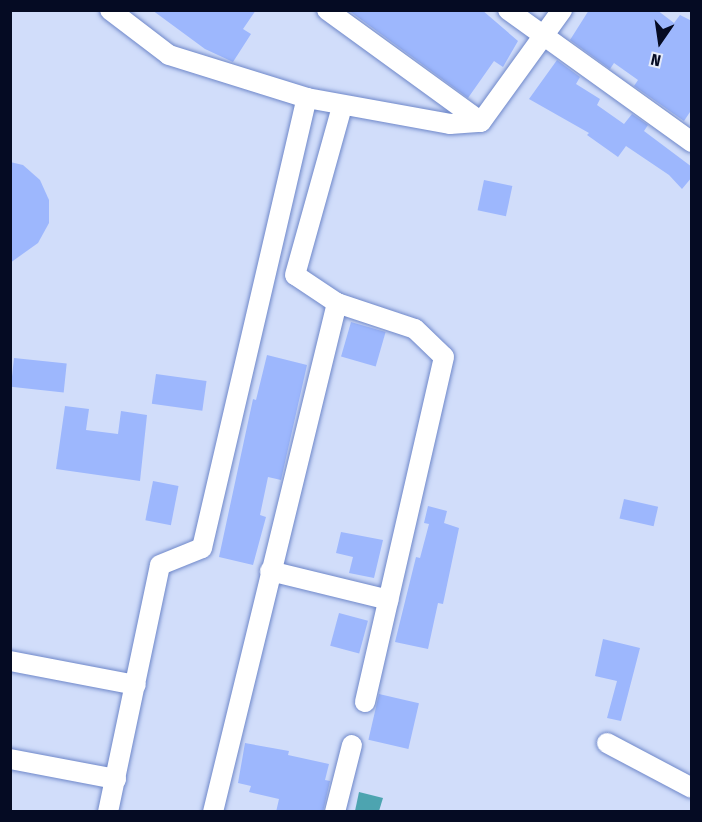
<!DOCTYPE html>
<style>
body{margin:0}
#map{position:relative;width:702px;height:822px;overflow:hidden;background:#d1ddfa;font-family:"Fira Sans Condensed",sans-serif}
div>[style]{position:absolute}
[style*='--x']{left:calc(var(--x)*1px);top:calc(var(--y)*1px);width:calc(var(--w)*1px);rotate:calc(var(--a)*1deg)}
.water>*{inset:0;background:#4da4b0}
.building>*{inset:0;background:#9db7fd;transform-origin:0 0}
.roads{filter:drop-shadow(0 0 2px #6e87c9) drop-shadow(0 0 2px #6e87c9)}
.street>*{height:20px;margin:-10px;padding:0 10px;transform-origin:10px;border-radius:10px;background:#fff}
span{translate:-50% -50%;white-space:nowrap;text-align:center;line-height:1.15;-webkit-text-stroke:6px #e4eaf9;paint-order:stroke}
.frame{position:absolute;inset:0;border:12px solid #050b23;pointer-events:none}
.north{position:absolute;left:630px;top:12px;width:60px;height:60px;-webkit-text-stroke:4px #e4eaf9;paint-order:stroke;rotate:193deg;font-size:16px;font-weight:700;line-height:24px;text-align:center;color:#050b23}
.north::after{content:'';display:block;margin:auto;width:21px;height:27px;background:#050b23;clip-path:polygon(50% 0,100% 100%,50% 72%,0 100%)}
</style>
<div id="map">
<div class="water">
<div style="clip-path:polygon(359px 792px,383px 798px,379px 811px,355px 811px)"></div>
</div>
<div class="building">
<div style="clip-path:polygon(152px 10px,256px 10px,243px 29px,251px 34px,233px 62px,205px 49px)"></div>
<div style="clip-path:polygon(348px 10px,482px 10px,518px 41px,503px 67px,494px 61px,468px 98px)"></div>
<div style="clip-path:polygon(589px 10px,657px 10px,674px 23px,680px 15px,692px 21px,692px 109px,684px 121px,634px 86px,638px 80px,614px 63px,610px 69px,570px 40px)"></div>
<div style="clip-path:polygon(557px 60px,580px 77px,576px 84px,600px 99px,597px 105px,624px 124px,632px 114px,648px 125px,644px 131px,692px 167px,692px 177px,682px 189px,669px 175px,626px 146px,618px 157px,587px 135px,589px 133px,529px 99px)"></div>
<div style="clip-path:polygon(10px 162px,23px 165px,40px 180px,49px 200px,49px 223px,38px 243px,10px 263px)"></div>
<div style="left:484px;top:180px;width:29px;height:31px;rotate:12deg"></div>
<div style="left:351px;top:322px;width:36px;height:36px;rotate:16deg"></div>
<div style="clip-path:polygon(267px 355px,307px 365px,281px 480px,268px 477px,260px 515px,266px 517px,253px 565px,219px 557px,253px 399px,256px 400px)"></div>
<div style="left:14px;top:358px;width:53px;height:29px;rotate:6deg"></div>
<div style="left:156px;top:374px;width:51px;height:30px;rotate:8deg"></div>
<div style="clip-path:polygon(65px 406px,89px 409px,86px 430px,118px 434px,121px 411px,147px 415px,140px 481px,56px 469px)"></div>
<div style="left:153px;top:481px;width:26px;height:40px;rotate:11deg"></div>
<div style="left:624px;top:499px;width:35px;height:20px;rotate:13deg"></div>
<div style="clip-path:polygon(428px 506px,447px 511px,444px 523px,459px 528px,443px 604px,438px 603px,428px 649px,395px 642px,416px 557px,420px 558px,429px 524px,424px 523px)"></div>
<div style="clip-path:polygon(341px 532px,383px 540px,374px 578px,349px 573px,353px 557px,336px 553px)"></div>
<div style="left:339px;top:613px;width:30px;height:34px;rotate:15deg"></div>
<div style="clip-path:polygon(603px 639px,640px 648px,621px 721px,607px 718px,617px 681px,595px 676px)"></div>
<div style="left:379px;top:694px;width:41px;height:47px;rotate:13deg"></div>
<div style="clip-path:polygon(245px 743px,289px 751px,288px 755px,329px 764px,325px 780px,330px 781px,323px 812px,276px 812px,279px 799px,249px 792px,251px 786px,238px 783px)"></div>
</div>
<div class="roads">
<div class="street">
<div style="--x:110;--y:10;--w:74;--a:37.3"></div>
<div style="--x:169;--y:55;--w:145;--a:17.3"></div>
<div style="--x:307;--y:98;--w:145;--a:10.3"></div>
<div style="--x:450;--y:124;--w:31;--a:-4"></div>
<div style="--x:327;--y:10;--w:190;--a:36"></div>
<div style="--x:481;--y:122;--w:138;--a:-54.1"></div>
<div style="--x:508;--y:10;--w:226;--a:35.7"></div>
<div style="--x:337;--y:303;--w:82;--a:18.4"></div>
<div style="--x:415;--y:329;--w:40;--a:44"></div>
<div style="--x:444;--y:357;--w:354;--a:102.9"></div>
<div style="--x:270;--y:571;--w:122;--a:13.7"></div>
<div style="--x:10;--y:661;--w:128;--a:10.8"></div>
<div style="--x:607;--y:743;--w:96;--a:27.9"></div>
<div style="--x:10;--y:759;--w:108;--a:10.7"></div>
<div style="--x:108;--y:812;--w:252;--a:-78.1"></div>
<div style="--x:160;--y:565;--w:45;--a:-22"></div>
<div style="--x:202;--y:548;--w:462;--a:-76.9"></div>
<div style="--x:213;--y:812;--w:524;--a:-76.31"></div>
<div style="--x:337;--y:303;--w:50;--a:-146.3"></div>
<div style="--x:295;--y:275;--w:174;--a:-74.4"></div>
<div style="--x:335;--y:812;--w:69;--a:-75.8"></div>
</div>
</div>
<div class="frame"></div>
<div class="north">N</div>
</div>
